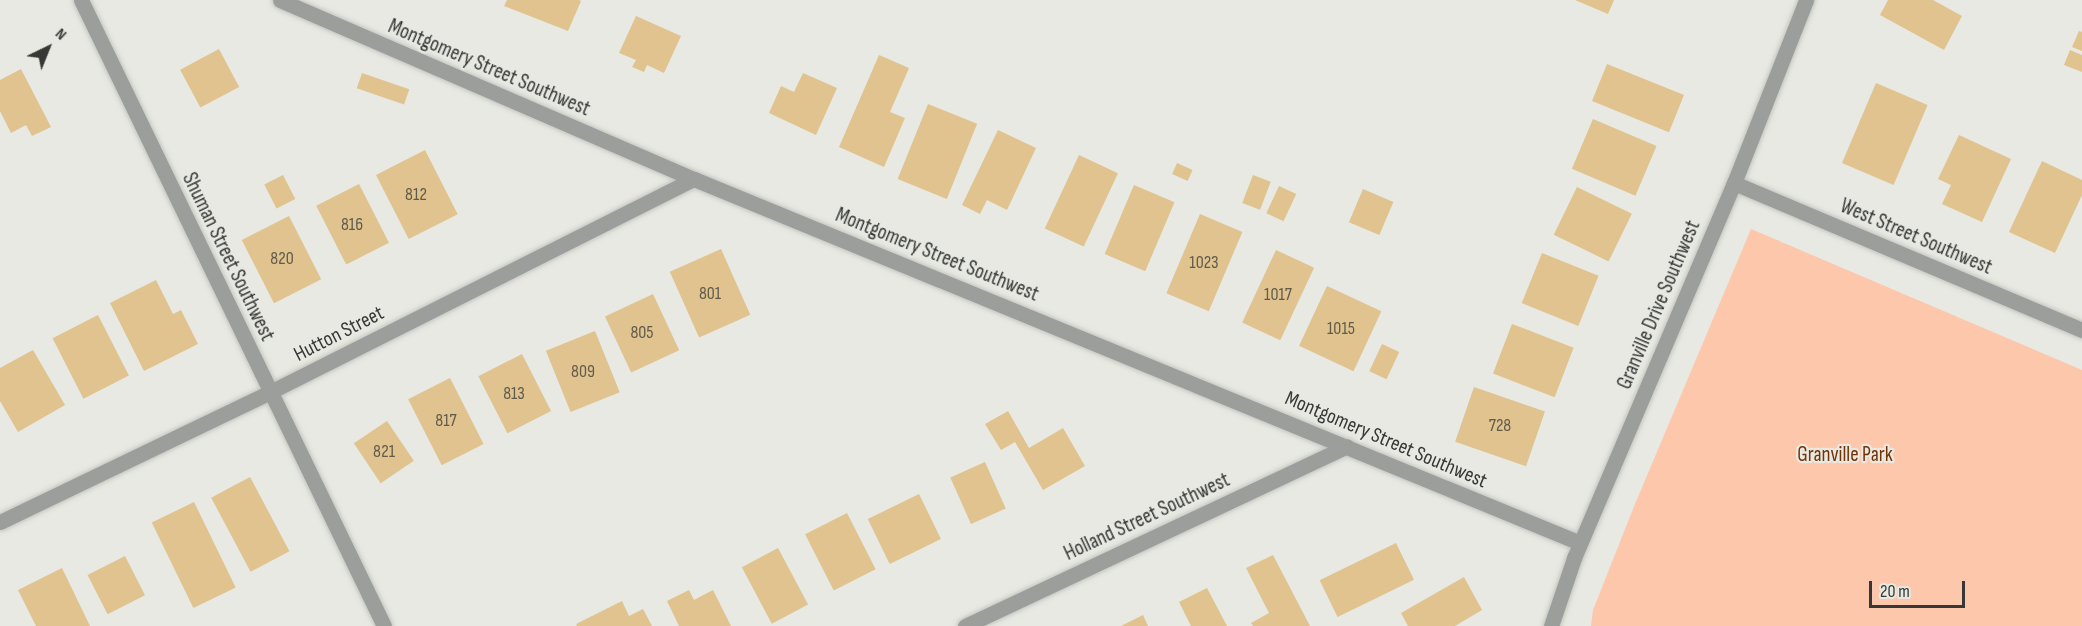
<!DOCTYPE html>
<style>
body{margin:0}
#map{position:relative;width:2082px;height:626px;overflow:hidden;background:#e7e9e2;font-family:"Sofia Sans Condensed",sans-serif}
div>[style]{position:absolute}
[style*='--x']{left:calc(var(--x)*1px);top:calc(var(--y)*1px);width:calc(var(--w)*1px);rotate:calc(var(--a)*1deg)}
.green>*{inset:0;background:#fdc7ab}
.building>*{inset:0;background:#e0c38e;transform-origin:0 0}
.roads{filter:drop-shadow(0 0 2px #c4c6bf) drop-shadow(0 0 2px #c4c6bf)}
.minor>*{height:15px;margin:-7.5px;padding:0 7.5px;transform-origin:7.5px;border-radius:7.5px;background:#9c9e9c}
span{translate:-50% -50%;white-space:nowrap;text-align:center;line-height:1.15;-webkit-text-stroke:4.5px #e7e9e2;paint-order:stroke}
.number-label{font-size:18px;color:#615b4b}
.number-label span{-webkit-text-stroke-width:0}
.street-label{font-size:21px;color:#373835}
.park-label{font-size:21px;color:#753203}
.north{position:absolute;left:18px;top:18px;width:60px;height:60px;-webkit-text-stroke:4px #e7e9e2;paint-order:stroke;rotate:43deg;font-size:16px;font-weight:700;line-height:24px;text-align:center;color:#373835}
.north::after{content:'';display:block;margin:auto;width:21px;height:27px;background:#373835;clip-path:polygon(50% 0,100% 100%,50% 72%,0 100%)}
.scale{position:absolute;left:1869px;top:581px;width:96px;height:27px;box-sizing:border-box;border:3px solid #373835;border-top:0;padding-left:8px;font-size:18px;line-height:21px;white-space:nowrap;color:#373835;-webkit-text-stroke:4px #e7e9e2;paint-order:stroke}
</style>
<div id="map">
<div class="green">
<div style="clip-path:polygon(1751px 229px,2082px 370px,2082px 626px,1591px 626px,1593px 610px,1635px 504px)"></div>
</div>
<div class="building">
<div style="clip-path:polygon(507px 0,579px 0,581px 1px,568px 31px,504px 6px)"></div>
<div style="clip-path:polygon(1575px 0,1614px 0,1608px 14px)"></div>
<div style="clip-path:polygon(1888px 0,1933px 0,1962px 16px,1944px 50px,1880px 15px)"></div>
<div style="clip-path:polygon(636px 16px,681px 36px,664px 73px,647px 65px,644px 72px,632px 67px,636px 60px,619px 53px)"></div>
<div style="clip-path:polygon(2079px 31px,2082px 32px,2082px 51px,2072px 47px)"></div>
<div style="left:219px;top:49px;width:43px;height:44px;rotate:62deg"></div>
<div style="clip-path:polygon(2070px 50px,2082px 55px,2082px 72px,2064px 65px)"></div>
<div style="clip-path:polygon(879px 55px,909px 68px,890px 112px,905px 118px,884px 167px,839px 147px)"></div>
<div style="left:1607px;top:64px;width:83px;height:40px;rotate:22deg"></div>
<div style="clip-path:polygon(21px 69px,51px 127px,32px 136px,26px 125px,11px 133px,0 111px,0 80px)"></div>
<div style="left:362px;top:73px;width:50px;height:16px;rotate:19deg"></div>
<div style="clip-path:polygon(803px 73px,837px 88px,816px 135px,769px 113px,781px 86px,794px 92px)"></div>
<div style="left:1876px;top:83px;width:56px;height:87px;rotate:23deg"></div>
<div style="left:928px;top:104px;width:53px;height:81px;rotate:22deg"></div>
<div style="left:1593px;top:119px;width:69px;height:54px;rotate:23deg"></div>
<div style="clip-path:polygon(998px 130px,1036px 148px,1007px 210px,987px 200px,980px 214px,962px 205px)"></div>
<div style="clip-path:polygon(1959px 135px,2011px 159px,1982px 222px,1942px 204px,1951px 185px,1938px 179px)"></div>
<div style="left:425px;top:150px;width:72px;height:55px;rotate:63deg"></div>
<div style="left:1079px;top:155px;width:43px;height:81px;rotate:25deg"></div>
<div style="clip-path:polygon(2042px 161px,2082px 180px,2082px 195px,2055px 253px,2009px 232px)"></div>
<div style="left:1177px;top:163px;width:17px;height:12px;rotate:24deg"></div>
<div style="left:283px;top:175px;width:27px;height:21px;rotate:63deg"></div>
<div style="left:1253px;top:175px;width:19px;height:30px;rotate:21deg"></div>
<div style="left:359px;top:184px;width:66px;height:48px;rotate:63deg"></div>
<div style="left:1134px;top:185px;width:44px;height:75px;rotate:23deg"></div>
<div style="left:1279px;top:186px;width:19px;height:30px;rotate:25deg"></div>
<div style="left:1577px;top:187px;width:61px;height:53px;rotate:26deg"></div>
<div style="left:1363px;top:189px;width:33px;height:36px;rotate:23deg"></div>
<div style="left:1200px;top:214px;width:46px;height:86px;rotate:23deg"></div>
<div style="left:289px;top:216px;width:71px;height:53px;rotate:63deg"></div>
<div style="left:721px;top:249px;width:72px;height:56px;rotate:66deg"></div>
<div style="left:1276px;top:250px;width:42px;height:80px;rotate:25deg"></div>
<div style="left:1542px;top:253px;width:61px;height:54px;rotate:22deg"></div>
<div style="clip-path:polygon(156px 280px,173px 314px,181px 310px,198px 344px,144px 371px,110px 303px)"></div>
<div style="left:1327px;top:286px;width:60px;height:66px;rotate:25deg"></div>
<div style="left:653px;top:294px;width:62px;height:53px;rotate:65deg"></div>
<div style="left:98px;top:315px;width:68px;height:51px;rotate:63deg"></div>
<div style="left:1512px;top:324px;width:66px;height:53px;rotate:21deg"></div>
<div style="left:595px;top:331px;width:66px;height:53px;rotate:68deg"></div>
<div style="left:1382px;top:344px;width:19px;height:30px;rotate:25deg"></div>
<div style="clip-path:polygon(33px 350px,65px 405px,18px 432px,0 401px,0 368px)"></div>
<div style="left:522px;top:354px;width:64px;height:49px;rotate:63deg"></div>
<div style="left:450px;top:378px;width:74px;height:47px;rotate:63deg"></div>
<div style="left:1474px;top:387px;width:75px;height:58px;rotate:19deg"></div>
<div style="clip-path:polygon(1008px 411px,1029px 448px,1063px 428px,1085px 466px,1043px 490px,1015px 442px,1001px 450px,985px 424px)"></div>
<div style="left:387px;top:421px;width:48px;height:40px;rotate:56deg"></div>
<div style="left:985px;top:462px;width:51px;height:38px;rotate:66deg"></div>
<div style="left:250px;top:477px;width:84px;height:44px;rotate:62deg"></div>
<div style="left:919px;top:494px;width:50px;height:57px;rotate:64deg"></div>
<div style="left:194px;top:502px;width:95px;height:47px;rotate:64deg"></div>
<div style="left:847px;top:513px;width:63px;height:47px;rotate:63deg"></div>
<div style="left:1396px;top:543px;width:41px;height:85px;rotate:64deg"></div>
<div style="left:778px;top:548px;width:64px;height:41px;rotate:62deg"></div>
<div style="clip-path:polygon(1273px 555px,1310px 626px,1253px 626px,1251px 623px,1269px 613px,1246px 568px)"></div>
<div style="left:125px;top:556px;width:44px;height:42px;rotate:63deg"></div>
<div style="clip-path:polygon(62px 568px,90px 626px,36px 626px,18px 590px)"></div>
<div style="clip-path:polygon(1464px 577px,1482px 610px,1455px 626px,1408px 626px,1401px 613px)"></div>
<div style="clip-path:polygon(1207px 588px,1227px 626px,1191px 626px,1179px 602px)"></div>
<div style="clip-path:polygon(689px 590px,694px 600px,713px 590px,731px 626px,679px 626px,667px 601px)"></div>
<div style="clip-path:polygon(622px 601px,629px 616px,643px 609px,652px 626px,577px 626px,576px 624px)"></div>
<div style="clip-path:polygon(1143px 615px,1148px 626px,1121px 626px)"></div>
</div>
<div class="roads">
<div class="minor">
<div style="--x:81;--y:0;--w:695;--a:64.17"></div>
<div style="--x:280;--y:0;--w:451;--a:23.4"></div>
<div style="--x:694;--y:179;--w:958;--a:22.33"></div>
<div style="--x:1734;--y:183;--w:378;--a:22.9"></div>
<div style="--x:0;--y:522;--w:300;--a:-25.7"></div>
<div style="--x:270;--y:392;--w:474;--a:-26.7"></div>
<div style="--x:965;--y:626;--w:422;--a:-25.2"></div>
<div style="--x:1551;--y:626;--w:72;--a:-71.3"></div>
<div style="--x:1574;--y:558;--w:408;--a:-66.9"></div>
<div style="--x:1734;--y:183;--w:197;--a:-68.5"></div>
</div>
</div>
<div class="number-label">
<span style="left:416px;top:195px">812</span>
<span style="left:352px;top:225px">816</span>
<span style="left:282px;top:259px">820</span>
<span style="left:1204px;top:263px">1023</span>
<span style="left:710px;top:294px">801</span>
<span style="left:1278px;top:295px">1017</span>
<span style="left:1341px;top:329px">1015</span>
<span style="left:642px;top:333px">805</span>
<span style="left:583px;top:372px">809</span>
<span style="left:514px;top:394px">813</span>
<span style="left:446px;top:421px">817</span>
<span style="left:1500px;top:426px">728</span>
<span style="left:384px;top:452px">821</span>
</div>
<div class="street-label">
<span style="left:489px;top:68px;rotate:23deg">Montgomery Street Southwest</span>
<span style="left:1916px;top:237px;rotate:23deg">West Street Southwest</span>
<span style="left:937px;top:255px;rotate:22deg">Montgomery Street Southwest</span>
<span style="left:228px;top:257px;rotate:64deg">Shuman Street Southwest</span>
<span style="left:1659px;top:305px;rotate:-67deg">Granville Drive Southwest</span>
<span style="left:339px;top:334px;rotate:-27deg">Hutton Street</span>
<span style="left:1386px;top:440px;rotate:23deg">Montgomery Street Southwest</span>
<span style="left:1147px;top:517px;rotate:-25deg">Holland Street Southwest</span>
</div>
<div class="park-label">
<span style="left:1845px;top:455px">Granville Park</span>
</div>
<div class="north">N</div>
<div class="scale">20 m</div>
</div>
